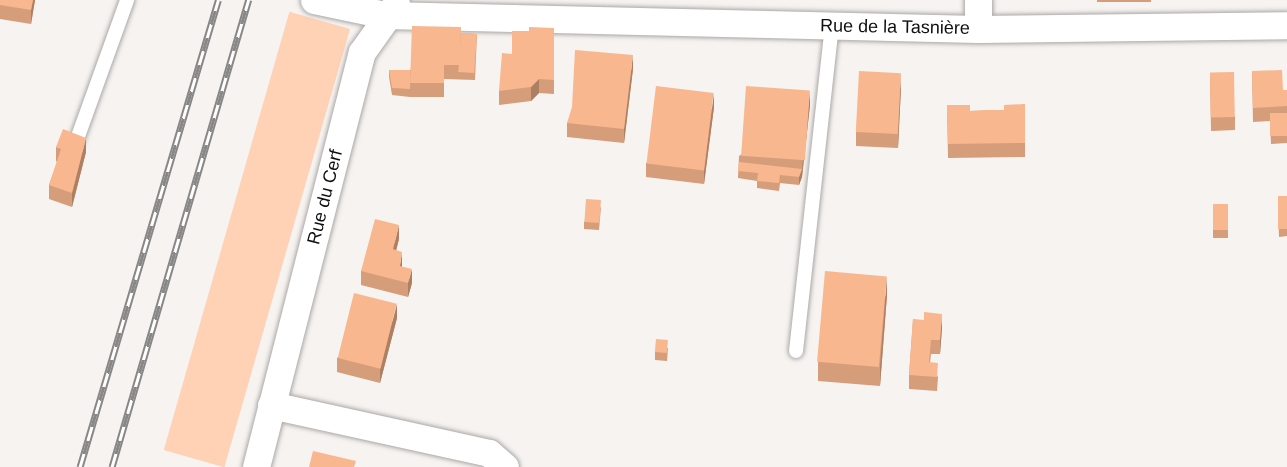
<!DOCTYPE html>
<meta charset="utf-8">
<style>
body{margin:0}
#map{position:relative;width:1287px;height:467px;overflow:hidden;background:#f6f3f1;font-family:Helvetica,sans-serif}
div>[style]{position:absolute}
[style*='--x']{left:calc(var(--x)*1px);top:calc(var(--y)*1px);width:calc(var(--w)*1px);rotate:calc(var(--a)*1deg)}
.green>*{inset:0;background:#ffd1b5;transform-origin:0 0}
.roads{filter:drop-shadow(0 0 2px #aba8a6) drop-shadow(0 0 2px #aba8a6)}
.lane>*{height:14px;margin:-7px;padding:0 7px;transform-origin:7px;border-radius:7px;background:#fff}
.street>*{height:27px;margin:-13.5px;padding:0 13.5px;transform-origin:13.5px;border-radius:13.5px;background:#fff}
.rail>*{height:7px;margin-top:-3.5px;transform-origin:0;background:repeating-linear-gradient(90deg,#fff 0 14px,#898786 0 28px);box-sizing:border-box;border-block:2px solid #898786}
.wall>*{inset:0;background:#d59d7a;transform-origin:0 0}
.shaded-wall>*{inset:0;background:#ae8063}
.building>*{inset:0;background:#f8b78e;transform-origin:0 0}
span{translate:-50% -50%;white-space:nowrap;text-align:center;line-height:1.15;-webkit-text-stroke:4.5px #fff;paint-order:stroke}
.street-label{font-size:18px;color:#100f0f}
</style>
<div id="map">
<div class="green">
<div style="left:350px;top:29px;width:456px;height:63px;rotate:106deg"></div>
</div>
<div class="roads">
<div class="lane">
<div style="--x:76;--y:142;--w:151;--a:-70.2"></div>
<div style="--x:796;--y:351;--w:327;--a:-83.7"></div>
</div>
<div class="street">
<div style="--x:314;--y:0;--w:73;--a:11.9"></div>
<div style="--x:385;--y:15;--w:593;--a:1.35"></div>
<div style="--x:978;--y:29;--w:309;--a:-0.7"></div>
<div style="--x:978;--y:29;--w:29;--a:-90"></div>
<div style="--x:271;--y:405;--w:223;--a:12.4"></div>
<div style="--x:489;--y:453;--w:21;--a:41"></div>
<div style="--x:256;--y:467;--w:428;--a:-75.7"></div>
<div style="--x:362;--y:52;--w:59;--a:-54.7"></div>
</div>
</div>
<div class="rail">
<div style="--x:80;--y:467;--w:487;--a:-73.5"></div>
<div style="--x:112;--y:467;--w:487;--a:-73.7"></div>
</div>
<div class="wall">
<div style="clip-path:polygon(0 0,35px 0,31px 24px,0 19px)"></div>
<div style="left:1097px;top:0;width:54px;height:2px"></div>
<div style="clip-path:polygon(554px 28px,554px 94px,539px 93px,531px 101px,499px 105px,499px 91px,512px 54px,529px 31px)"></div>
<div style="clip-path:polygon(461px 33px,477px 34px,475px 80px,444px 79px,444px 97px,410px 97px,392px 95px,389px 77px,389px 70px,410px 70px)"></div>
<div style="clip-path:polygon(633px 69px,624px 143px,567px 137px,567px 123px)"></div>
<div style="clip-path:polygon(1252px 71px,1283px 90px,1287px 90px,1287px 143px,1271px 144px,1270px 121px,1253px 122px)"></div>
<div style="clip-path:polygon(1210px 73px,1235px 117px,1235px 130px,1211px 131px)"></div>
<div style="clip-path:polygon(901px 87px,898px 148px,856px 146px,856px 132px)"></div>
<div style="clip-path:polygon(1025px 104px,1025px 157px,948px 158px,947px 105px,970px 111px,1004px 110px)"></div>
<div style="clip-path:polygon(810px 105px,802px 177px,799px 185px,780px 183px,779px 191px,757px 188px,757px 181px,738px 178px,739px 156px)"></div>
<div style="clip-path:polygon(714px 107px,704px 184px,646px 177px,646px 163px)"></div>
<div style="clip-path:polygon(56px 147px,86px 152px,72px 207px,49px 199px,49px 185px,57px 162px,56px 161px)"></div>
<div style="clip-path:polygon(1287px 196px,1287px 236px,1279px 237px,1278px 204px)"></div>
<div style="left:1213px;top:204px;width:15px;height:34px"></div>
<div style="clip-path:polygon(601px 207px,599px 230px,584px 229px,584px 222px)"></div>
<div style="clip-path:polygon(399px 239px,396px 250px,402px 267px,412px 283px,408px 297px,361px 285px,361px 271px)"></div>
<div style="clip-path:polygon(887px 295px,880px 386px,818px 381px,818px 362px)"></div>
<div style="clip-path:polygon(397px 318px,380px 383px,337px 372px,337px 358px)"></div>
<div style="clip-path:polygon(913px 319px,942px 328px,940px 354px,931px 354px,930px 363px,938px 377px,937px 391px,909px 389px,909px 375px)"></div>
<div style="clip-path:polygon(668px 348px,667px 361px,655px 360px,655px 352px)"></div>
</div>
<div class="shaded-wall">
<div style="clip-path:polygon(33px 0,35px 0,31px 24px,31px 10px)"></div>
<div style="clip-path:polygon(633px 55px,633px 69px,624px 143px,624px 129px)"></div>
<div style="clip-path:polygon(901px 73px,901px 87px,898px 148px,898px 134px)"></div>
<div style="clip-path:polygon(539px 79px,539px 93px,531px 101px,531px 87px)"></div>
<div style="clip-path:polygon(810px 91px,810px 105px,802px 177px,799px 185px,799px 177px,802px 169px)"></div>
<div style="clip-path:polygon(714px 93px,714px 107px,704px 184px,704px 170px)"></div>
<div style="clip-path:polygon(86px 138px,86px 152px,72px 207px,72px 193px)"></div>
<div style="clip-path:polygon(399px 225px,399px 239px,393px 263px,393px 249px)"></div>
<div style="clip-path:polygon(402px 252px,402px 266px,400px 280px,400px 266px)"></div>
<div style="clip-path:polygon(412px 269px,412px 283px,408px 297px,408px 283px)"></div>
<div style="clip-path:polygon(887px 276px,887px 295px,880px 386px,880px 367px)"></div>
<div style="clip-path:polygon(397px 304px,397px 318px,380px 383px,380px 369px)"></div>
<div style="clip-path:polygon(942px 314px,942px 328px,940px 354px,940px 340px)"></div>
</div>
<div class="building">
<div style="clip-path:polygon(0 0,33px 0,31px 10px,0 5px)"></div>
<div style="clip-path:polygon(412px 26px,461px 27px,460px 65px,444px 65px,444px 83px,410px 83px)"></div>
<div style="clip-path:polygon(529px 27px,554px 28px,554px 80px,539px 79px,531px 87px,499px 91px,502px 53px,512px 54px,512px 31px,529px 31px)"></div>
<div style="left:461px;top:33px;width:16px;height:39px;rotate:4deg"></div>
<div style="clip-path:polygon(575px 50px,633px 55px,624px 129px,567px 123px,572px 107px)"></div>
<div style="clip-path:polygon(389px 70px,410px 70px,410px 89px,392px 88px)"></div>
<div style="clip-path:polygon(1282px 70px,1283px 90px,1287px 90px,1287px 106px,1253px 108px,1252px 71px)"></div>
<div style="left:859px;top:71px;width:42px;height:61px;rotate:3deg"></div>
<div style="left:1234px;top:72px;width:45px;height:24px;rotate:89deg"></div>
<div style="left:656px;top:86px;width:58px;height:78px;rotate:7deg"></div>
<div style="left:746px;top:86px;width:64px;height:70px;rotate:4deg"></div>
<div style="clip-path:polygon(1025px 104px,1025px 143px,948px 144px,947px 105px,970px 105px,970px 111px,988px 110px,1004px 110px,1004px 105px)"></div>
<div style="left:1287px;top:113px;width:23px;height:17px;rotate:90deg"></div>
<div style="clip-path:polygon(63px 129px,86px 138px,72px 193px,49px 185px,61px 149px,56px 147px)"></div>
<div style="clip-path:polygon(739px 162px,802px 169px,799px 177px,780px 175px,779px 183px,757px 181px,758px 173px,738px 171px)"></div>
<div style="left:1278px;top:196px;width:9px;height:33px"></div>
<div style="left:586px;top:199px;width:15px;height:23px;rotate:4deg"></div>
<div style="left:1213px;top:204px;width:15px;height:26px"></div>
<div style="clip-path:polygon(375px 219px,399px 225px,393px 249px,402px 252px,400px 266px,412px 269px,408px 283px,361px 271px)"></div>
<div style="left:825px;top:271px;width:62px;height:91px;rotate:5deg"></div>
<div style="left:354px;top:293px;width:44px;height:67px;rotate:14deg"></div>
<div style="clip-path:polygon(924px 312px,942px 314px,940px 340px,931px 340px,929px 362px,938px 363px,937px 377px,909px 375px,913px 319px,924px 320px)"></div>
<div style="left:656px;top:339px;width:12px;height:13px;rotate:5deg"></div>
<div style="clip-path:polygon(313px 451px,356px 461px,354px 467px,309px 467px)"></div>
</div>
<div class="street-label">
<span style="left:895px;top:27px;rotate:1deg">Rue de la Tasnière</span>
<span style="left:325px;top:197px;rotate:-76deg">Rue du Cerf</span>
</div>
</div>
